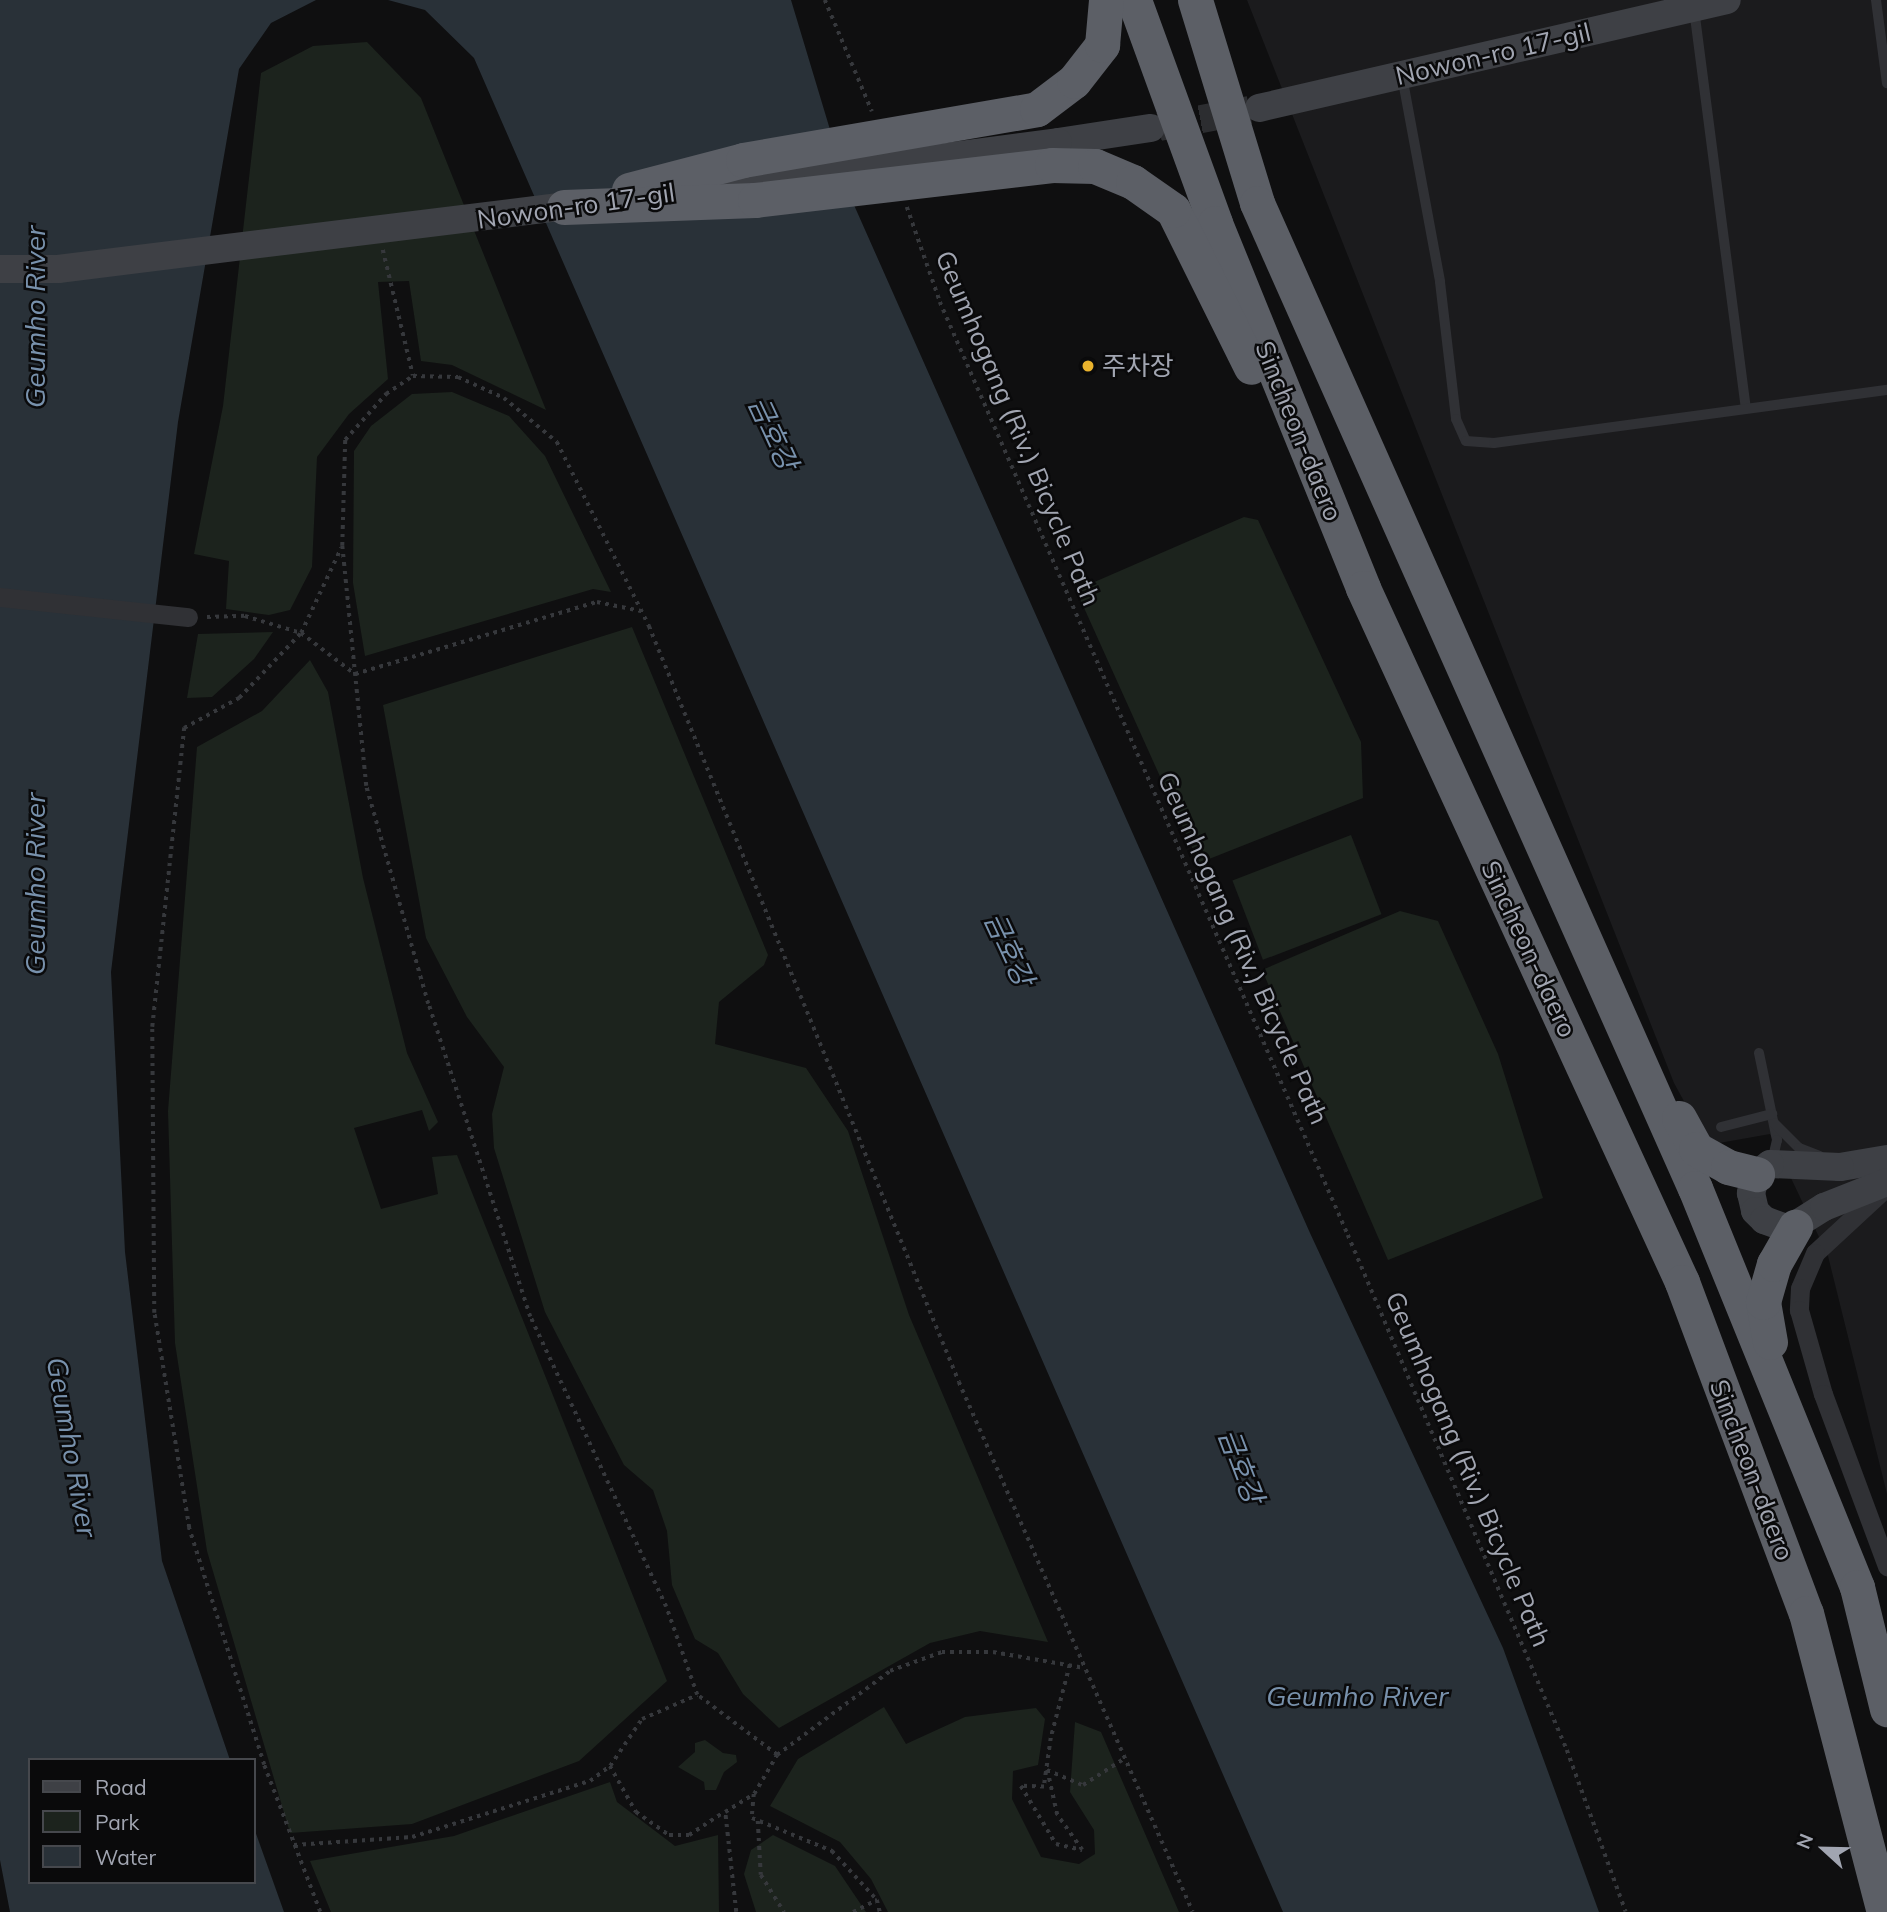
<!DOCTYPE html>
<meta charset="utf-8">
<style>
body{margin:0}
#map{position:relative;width:1887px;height:1912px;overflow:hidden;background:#0f0f10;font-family:Mulish,"Noto Sans KR",sans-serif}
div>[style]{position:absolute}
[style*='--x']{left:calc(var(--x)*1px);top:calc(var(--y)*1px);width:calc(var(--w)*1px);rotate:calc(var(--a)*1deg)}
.built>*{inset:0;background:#1b1b1d}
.green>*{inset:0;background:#1c231d;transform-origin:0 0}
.water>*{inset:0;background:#293138}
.secondary-tunnel>*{height:28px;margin-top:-14px;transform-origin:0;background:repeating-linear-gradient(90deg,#2c2d30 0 28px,transparent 0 42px)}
.path>*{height:3.5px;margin-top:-1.75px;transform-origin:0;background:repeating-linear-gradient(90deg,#36383c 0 3.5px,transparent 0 8.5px)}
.lane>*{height:10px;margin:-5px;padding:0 5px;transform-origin:5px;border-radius:5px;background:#303135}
.street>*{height:19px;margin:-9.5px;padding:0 9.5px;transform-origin:9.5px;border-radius:9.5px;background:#303135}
.secondary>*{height:28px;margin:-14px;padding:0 14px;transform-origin:14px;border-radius:14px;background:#3e4045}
.highway>*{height:35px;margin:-17.5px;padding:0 17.5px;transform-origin:17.5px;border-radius:17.5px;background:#5c5f66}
.secondary-bridge>*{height:28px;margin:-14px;padding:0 14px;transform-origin:14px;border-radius:14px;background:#3e4045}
.highway-bridge>*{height:35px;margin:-17.5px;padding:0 17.5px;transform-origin:17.5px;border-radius:17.5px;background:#5c5f66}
.dots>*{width:19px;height:19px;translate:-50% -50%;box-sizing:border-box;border:4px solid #0a0a0b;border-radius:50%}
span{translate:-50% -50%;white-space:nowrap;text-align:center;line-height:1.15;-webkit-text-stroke:5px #0a0a0b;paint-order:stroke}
.street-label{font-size:26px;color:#a1a5b1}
.poi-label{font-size:26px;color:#a1a5b1}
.left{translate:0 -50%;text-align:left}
.water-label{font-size:28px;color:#7891ac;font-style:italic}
.legend{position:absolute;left:28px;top:1758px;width:228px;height:126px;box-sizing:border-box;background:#0a0a0b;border:2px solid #46484d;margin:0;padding:9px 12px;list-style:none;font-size:21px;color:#a1a5b1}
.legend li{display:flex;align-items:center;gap:14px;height:35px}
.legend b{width:35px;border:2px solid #46484d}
.north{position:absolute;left:1789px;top:1814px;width:70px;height:70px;-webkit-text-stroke:5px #0a0a0b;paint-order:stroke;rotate:292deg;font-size:19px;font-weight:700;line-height:28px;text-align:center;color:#a1a5b1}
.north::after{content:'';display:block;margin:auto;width:24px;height:32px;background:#a1a5b1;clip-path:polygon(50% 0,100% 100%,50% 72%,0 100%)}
</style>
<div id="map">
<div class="built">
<div style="clip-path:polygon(1247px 0,1887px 0,1887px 1494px,1828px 1256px,1770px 1134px,1708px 1145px,1674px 1083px)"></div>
</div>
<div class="green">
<div style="clip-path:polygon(367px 42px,421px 98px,546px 410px,452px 365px,421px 361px,409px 281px,378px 282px,388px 379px,349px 414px,317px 457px,312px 567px,290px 610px,269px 615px,226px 609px,229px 561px,194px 554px,223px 406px,261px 73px,313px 46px)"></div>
<div style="clip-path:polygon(452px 392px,509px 416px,545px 456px,611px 592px,593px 589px,365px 656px,353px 583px,354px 451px,371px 426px,412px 394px)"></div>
<div style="clip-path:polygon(1244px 517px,1258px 520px,1361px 742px,1363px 798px,1199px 863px,1076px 590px)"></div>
<div style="clip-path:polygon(632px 627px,768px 955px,764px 965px,719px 1002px,715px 1044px,806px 1068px,848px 1131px,909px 1315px,1048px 1642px,980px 1631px,930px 1643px,779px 1728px,743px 1694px,718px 1653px,695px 1639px,672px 1585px,667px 1531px,653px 1490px,624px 1465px,545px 1312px,494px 1148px,492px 1114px,504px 1067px,467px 1017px,426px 938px,383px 705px)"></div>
<div style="clip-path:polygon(273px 632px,254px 659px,212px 697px,187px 698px,198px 634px)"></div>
<div style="clip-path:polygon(310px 660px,328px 692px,363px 878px,407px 1053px,438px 1122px,429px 1131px,422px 1110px,354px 1128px,381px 1209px,438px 1194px,432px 1157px,457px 1155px,667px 1681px,579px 1761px,412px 1824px,290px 1833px,207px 1551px,175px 1343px,168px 1111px,197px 747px,262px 711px)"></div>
<div style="left:1351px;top:835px;width:85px;height:127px;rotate:69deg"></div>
<div style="clip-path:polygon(1400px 911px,1438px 921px,1498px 1054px,1543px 1198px,1388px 1260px,1262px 970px)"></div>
<div style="clip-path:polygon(884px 1707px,906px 1744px,965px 1717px,1036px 1708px,1045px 1719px,1038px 1765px,1013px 1771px,1012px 1799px,1041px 1857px,1079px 1864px,1095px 1854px,1094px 1830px,1070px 1792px,1075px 1722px,1101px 1732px,1179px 1912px,888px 1912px,871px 1879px,840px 1842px,770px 1806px,798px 1759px)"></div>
<div style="clip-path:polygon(705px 1740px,723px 1753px,736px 1755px,737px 1762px,724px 1772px,716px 1790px,705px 1790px,704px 1782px,678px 1767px,695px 1752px,695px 1743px)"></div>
<div style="clip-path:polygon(610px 1782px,617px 1802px,675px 1846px,718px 1835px,719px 1912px,331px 1912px,310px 1861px,454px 1836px)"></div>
<div style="clip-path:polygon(773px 1835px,835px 1866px,866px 1912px,756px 1912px,744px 1874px,751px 1850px)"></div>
</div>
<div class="water">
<div style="clip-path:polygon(0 0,316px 0,271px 23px,239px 69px,178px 422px,111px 972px,125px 1252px,162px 1561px,230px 1760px,30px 1760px,30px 1882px,254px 1882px,254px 1828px,284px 1912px,10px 1912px,0 1860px)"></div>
<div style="clip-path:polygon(388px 0,791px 0,850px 196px,1310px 1233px,1503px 1648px,1599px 1912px,1283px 1912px,474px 58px,425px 10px)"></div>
</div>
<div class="secondary-tunnel">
<div style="--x:1159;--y:127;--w:92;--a:-10.7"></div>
</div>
<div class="path">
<div style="--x:825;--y:0;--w:121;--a:67.1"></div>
<div style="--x:907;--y:207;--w:101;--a:70.8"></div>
<div style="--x:940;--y:302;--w:1018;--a:66.38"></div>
<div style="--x:1348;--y:1235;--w:560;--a:66.96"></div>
<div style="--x:1567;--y:1750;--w:172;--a:70"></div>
<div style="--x:383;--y:250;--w:129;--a:76.5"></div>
<div style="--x:207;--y:617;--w:38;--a:-2"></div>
<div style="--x:245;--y:616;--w:59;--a:16.9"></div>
<div style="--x:301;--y:633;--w:68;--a:37.2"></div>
<div style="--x:355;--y:674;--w:252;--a:-16.6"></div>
<div style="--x:597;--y:602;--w:45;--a:11.6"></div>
<div style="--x:1070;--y:1665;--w:75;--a:104.6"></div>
<div style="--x:1051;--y:1738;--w:49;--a:98.1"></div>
<div style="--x:1044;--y:1787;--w:23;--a:-178"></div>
<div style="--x:1021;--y:1786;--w:68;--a:58.9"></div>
<div style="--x:1056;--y:1844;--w:27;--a:13"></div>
<div style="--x:1082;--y:1850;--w:43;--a:-125.5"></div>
<div style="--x:1057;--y:1815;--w:46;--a:-102.5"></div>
<div style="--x:1047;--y:1770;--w:39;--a:23"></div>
<div style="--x:1083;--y:1785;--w:50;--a:-32.7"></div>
<div style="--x:777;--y:1755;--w:141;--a:-36.6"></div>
<div style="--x:890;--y:1671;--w:55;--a:-20.1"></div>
<div style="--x:942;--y:1652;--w:51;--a:0"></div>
<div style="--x:993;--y:1652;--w:93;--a:9.9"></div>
<div style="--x:610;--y:1766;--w:53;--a:60.5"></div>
<div style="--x:636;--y:1812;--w:40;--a:34.9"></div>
<div style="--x:669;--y:1835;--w:20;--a:0"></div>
<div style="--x:689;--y:1835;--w:42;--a:-33.3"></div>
<div style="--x:754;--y:1794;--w:24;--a:95"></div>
<div style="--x:752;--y:1818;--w:87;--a:22.4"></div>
<div style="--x:832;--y:1851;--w:67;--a:47.4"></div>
<div style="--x:877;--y:1900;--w:12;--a:76"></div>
<div style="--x:758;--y:1821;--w:54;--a:86.8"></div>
<div style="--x:761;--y:1875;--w:44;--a:58.1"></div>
<div style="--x:294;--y:1845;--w:118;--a:-3.9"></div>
<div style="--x:412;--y:1837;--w:187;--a:-17.5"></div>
<div style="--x:590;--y:1781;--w:25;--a:-37"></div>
<div style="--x:610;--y:1766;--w:57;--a:-55.8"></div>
<div style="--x:642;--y:1719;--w:60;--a:-23.6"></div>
<div style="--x:320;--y:1912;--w:157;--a:-110.9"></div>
<div style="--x:264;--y:1765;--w:249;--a:-107.6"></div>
<div style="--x:189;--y:1528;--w:218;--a:-99.2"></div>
<div style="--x:154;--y:1313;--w:286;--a:-90.4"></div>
<div style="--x:152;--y:1027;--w:301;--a:-83.9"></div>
<div style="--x:184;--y:728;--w:63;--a:-28.6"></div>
<div style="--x:239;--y:698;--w:90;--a:-46.4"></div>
<div style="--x:301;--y:633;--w:94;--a:-64.8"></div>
<div style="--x:736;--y:1912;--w:101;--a:-96.3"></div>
<div style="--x:725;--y:1812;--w:34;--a:-32"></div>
<div style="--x:754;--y:1794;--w:45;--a:-59.5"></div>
<div style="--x:777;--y:1755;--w:100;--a:-143.1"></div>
<div style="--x:697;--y:1695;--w:93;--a:-109.4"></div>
<div style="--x:666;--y:1607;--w:320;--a:-115.1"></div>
<div style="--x:530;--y:1317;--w:329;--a:-108"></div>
<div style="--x:428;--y:1004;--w:227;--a:-105.9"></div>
<div style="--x:366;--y:786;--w:241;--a:-95.7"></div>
<div style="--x:342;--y:546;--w:106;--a:-88.4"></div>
<div style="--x:345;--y:440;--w:62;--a:-48.3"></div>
<div style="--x:386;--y:394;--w:32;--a:-34"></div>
<div style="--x:413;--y:376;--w:45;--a:1.3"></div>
<div style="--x:458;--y:377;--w:51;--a:24.5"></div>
<div style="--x:504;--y:398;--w:69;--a:39.7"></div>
<div style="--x:557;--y:442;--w:206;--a:63.4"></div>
<div style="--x:649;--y:626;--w:817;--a:67.7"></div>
<div style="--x:959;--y:1382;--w:579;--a:66.18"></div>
<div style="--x:853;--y:1912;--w:27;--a:-27"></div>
</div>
<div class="lane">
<div style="--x:1876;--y:0;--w:84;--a:82.5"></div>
<div style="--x:1694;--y:9;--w:401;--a:82.6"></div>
<div style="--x:1402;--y:76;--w:209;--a:79.5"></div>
<div style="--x:1440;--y:282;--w:138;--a:83.3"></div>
<div style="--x:1456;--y:419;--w:24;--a:66"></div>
<div style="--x:1466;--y:441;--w:28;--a:4"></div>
<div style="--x:1494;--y:443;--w:397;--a:-7.7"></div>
<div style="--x:1759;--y:1053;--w:89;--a:78.3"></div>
<div style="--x:1777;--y:1140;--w:22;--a:103"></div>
<div style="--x:1774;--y:1123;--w:35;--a:45"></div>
<div style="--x:1799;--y:1148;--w:22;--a:21"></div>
<div style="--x:1721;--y:1127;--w:53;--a:-14.3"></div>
</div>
<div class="street">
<div style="--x:0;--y:597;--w:189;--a:6.1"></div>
<div style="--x:1882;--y:1191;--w:91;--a:137.2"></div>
<div style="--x:1815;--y:1253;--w:38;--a:113"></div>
<div style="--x:1800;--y:1288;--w:22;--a:93"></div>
<div style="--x:1799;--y:1310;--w:87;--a:74.1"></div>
<div style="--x:1823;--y:1394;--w:184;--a:69.6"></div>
</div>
<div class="secondary">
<div style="--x:1259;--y:108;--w:480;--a:-13"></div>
<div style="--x:1058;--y:142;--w:94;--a:-8.6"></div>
<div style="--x:1887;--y:1159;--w:48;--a:170.3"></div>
<div style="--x:1840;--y:1167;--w:70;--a:-177.5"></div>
<div style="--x:1770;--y:1164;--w:16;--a:142"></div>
<div style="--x:1757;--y:1174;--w:20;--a:108"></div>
<div style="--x:1751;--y:1193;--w:18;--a:77"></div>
<div style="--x:1755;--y:1211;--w:13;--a:45"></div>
<div style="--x:1764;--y:1220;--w:27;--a:20"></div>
<div style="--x:1789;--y:1229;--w:41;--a:-32.2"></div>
<div style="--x:1824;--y:1207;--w:68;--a:-21.6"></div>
</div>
<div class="highway">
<div style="--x:1134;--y:0;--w:237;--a:70"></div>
<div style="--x:1215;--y:223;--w:394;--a:67.9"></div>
<div style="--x:1363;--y:588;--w:764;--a:65.31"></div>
<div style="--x:1682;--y:1282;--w:353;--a:69.5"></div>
<div style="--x:1806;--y:1613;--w:309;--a:75.4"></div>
<div style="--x:1195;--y:0;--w:212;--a:73"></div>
<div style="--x:1257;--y:203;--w:1078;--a:66.03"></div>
<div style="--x:1695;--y:1188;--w:431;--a:67.9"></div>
<div style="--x:1857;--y:1587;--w:126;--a:76.2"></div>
<div style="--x:1173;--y:210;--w:175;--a:63.6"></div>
<div style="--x:1679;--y:1118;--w:35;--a:61"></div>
<div style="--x:1696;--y:1149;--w:37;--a:29"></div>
<div style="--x:1728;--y:1167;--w:30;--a:14"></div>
<div style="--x:1770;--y:1342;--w:41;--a:-99.9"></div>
<div style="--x:1763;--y:1302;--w:40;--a:-74"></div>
<div style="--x:1774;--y:1264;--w:43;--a:-60.4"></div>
</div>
<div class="secondary-bridge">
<div style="--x:710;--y:188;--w:351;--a:-7.5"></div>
<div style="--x:0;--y:269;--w:58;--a:0"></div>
<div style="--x:58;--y:269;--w:529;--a:-7.06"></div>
</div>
<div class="highway-bridge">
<div style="--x:629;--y:190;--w:118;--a:-14.7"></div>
<div style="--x:743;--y:160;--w:298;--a:-9.8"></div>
<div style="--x:1037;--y:109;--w:46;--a:-37.1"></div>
<div style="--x:1074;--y:81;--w:46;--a:-52.1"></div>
<div style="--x:1102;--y:45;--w:45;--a:-84.9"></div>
<div style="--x:564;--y:207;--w:191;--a:-2.1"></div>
<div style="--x:755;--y:200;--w:299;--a:-6.7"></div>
<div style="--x:1052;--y:165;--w:43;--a:1.3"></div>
<div style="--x:1095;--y:166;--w:41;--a:22.8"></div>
<div style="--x:1133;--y:182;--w:49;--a:35"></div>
</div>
<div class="dots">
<div style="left:1088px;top:366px;background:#eab32d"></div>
</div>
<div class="street-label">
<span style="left:1493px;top:54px;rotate:-13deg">Nowon-ro 17-gil</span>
<span style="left:576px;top:206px;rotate:-8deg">Nowon-ro 17-gil</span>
<span style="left:1018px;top:428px;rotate:67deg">Geumhogang (Riv.) Bicycle Path</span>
<span style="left:1299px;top:431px;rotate:68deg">Sincheon-daero</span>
<span style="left:1243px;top:948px;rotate:66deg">Geumhogang (Riv.) Bicycle Path</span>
<span style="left:1529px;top:949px;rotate:65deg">Sincheon-daero</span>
<span style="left:1468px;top:1469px;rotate:67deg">Geumhogang (Riv.) Bicycle Path</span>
<span style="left:1752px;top:1470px;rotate:69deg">Sincheon-daero</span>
</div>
<div class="poi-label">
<span class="left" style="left:1102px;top:366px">주차장</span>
</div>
<div class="water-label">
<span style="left:35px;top:317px;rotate:-90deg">Geumho River</span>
<span style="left:773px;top:433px;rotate:65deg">금호강</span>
<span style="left:35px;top:884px;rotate:-90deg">Geumho River</span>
<span style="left:1009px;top:949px;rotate:65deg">금호강</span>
<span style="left:72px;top:1447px;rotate:80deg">Geumho River</span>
<span style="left:1241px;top:1466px;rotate:69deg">금호강</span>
<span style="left:1357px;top:1696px">Geumho River</span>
</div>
<ul class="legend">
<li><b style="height:9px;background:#3e4045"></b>Road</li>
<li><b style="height:19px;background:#1c231d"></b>Park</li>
<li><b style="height:19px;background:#293138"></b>Water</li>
</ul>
<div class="north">N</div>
</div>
